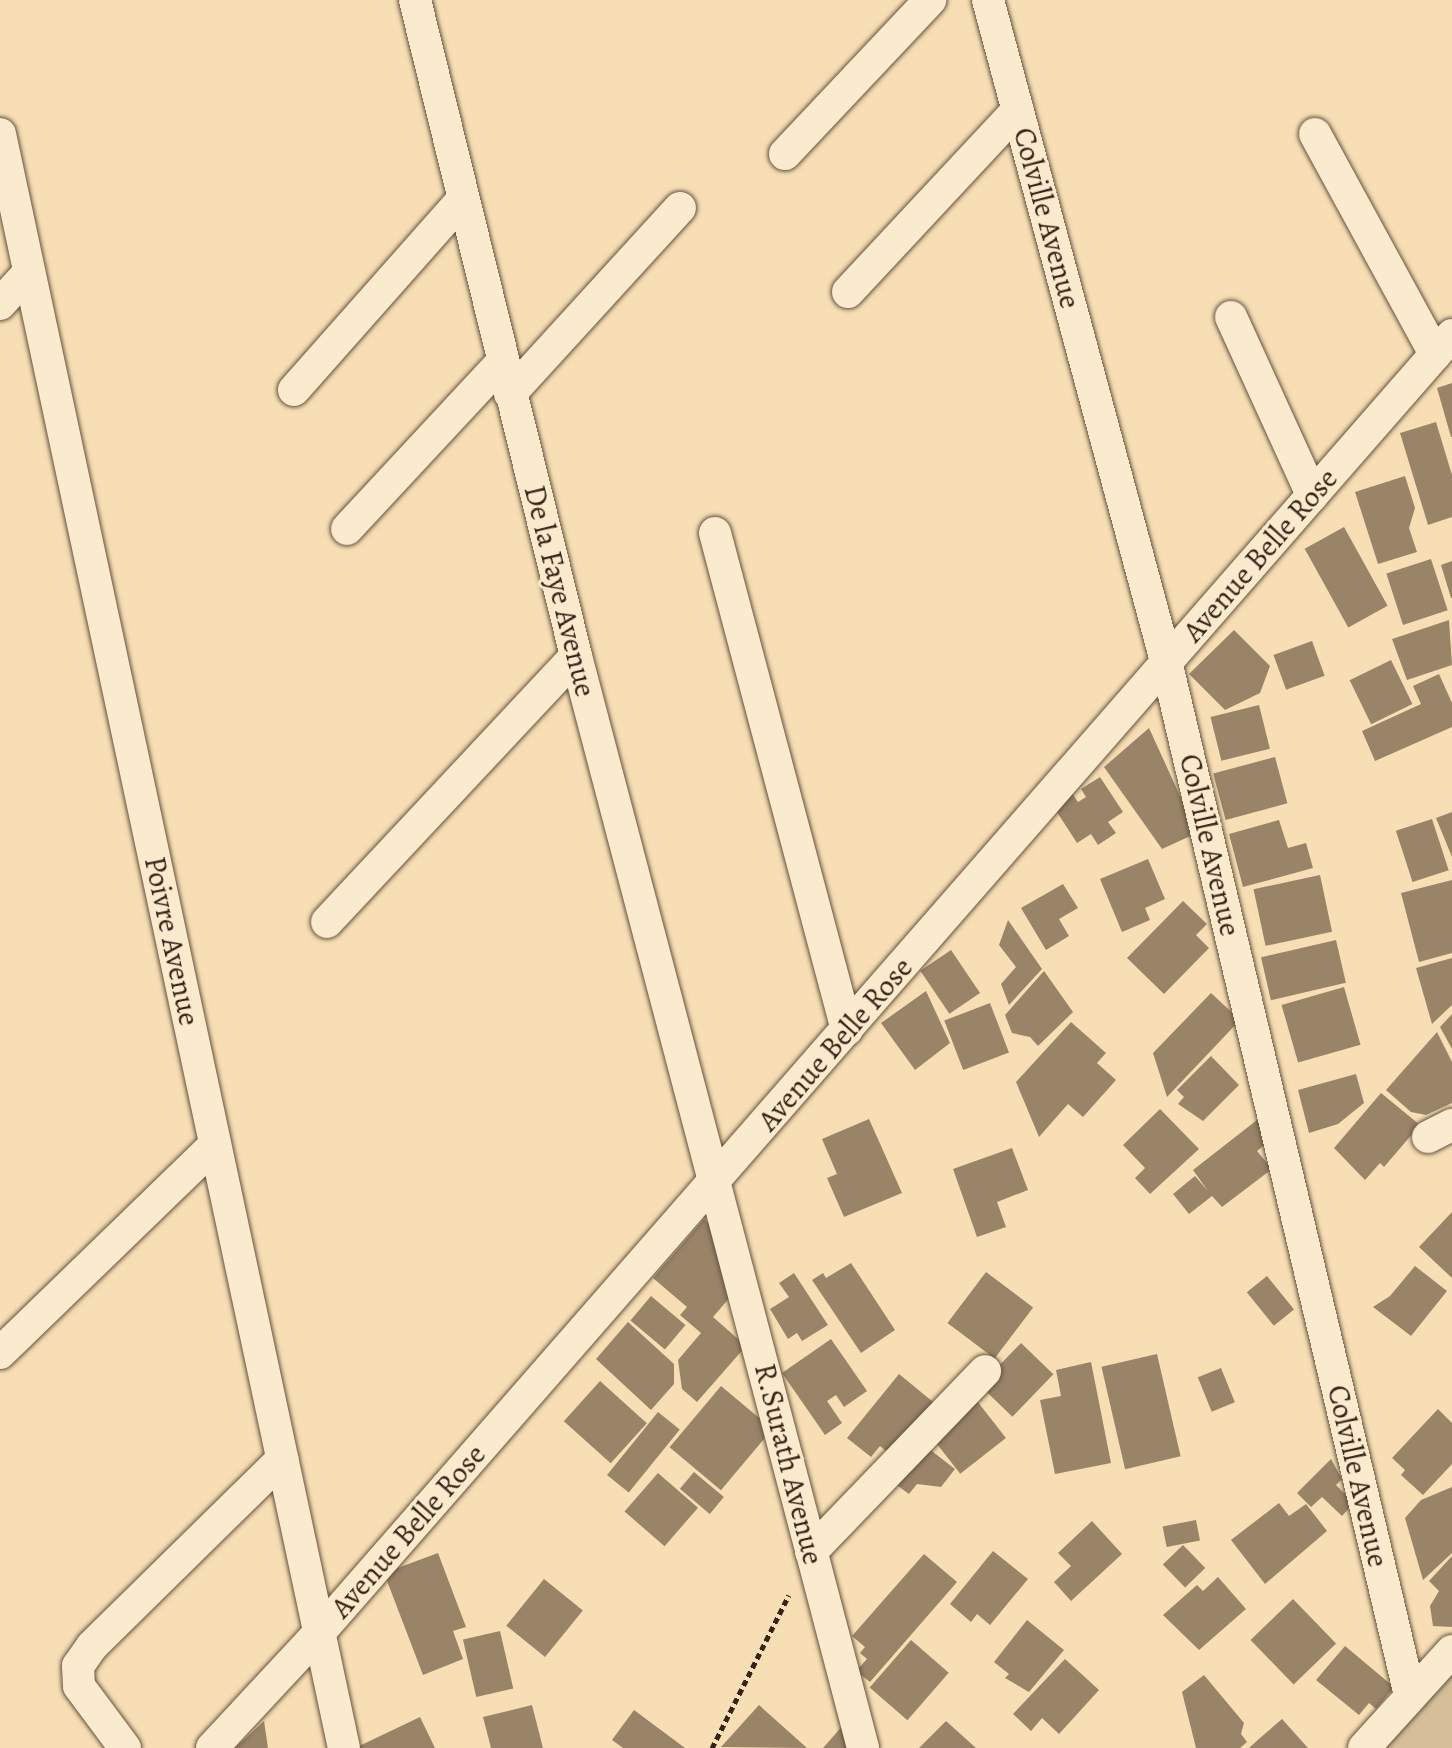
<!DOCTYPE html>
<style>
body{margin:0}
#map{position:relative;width:1452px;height:1748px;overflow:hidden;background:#f7deb4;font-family:Alegreya,serif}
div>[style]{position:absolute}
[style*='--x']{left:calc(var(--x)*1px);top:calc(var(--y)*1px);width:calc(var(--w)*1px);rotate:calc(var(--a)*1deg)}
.green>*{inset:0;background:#d6be99}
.building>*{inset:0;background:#998468;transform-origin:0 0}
.path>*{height:5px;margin-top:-2.5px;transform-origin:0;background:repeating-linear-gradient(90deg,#342316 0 6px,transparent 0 10px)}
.roads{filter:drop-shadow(0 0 2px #65523e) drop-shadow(0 0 2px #65523e)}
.street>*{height:32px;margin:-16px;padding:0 16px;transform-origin:16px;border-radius:16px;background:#faeace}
span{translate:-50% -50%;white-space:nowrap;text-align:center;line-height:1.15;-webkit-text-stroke:6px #faeace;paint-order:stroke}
.street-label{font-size:30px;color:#342316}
</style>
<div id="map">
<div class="green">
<div style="clip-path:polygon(1452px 1668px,1452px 1748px,1377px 1748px)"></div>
</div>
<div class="building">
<div style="clip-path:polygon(1452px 383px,1452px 437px,1451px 437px,1437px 388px)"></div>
<div style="clip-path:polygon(1436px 422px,1452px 475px,1452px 517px,1428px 525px,1400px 433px)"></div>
<div style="clip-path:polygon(1405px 476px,1415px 508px,1409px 528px,1417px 552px,1378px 564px,1355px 492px)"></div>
<div style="left:1344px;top:527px;width:90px;height:45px;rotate:61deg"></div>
<div style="left:1431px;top:559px;width:54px;height:47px;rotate:72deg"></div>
<div style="clip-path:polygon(1452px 561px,1452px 598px,1451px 598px,1441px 565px)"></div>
<div style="clip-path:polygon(1449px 620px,1452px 665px,1407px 680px,1392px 639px)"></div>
<div style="clip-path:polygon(1234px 630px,1270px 666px,1260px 693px,1225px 710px,1189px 674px)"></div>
<div style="left:1312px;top:641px;width:37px;height:41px;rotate:70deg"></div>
<div style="left:1391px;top:660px;width:49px;height:46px;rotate:64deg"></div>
<div style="clip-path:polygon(1439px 674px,1452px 703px,1452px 727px,1375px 761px,1362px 731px,1421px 704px,1413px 686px)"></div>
<div style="left:1259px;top:705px;width:45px;height:50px;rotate:76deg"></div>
<div style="clip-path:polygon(1149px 728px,1197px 833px,1162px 849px,1104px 767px)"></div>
<div style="left:1275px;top:757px;width:48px;height:64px;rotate:75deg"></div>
<div style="clip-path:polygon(1100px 777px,1123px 812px,1108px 822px,1116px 833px,1098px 845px,1091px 834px,1077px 843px,1053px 806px,1072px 793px,1078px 802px,1086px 797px,1081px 789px)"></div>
<div style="clip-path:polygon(1452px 812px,1452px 857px,1436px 818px)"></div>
<div style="left:1432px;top:819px;width:54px;height:38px;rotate:72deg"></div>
<div style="clip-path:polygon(1279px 820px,1288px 848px,1306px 843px,1313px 868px,1243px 887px,1229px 834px)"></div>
<div style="clip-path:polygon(1148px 859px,1165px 899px,1145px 908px,1150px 920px,1122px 932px,1100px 879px)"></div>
<div style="left:1320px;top:875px;width:58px;height:68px;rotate:78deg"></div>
<div style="clip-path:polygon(1452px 880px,1452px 953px,1419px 962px,1401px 893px)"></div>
<div style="clip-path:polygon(1063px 884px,1078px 908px,1059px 919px,1069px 936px,1046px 950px,1021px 908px)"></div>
<div style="clip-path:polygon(1183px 901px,1207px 924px,1196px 935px,1209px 948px,1164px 994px,1127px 958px)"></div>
<div style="clip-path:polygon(1008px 920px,1042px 969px,1009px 1005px,1001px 984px,1016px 967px,999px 945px)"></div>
<div style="left:1336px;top:940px;width:44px;height:77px;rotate:77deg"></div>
<div style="left:951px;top:950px;width:52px;height:37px;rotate:56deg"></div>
<div style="clip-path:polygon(1452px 958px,1452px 1005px,1432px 1024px,1416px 968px)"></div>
<div style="clip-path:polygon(1044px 971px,1073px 1012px,1038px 1046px,1030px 1037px,1012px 1033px,1005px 1015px)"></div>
<div style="left:1344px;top:987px;width:60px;height:65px;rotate:74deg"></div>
<div style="clip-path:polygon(926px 991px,950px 1043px,915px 1070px,881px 1023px)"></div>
<div style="clip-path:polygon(1211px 993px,1240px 1020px,1167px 1097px,1153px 1053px)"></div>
<div style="left:990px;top:1003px;width:53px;height:49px;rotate:69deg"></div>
<div style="clip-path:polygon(1452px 1014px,1452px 1049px,1440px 1027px)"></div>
<div style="clip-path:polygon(1071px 1022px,1106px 1053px,1097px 1063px,1116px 1080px,1083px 1117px,1068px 1104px,1039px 1137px,1016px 1082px)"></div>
<div style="clip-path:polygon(1437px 1032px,1452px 1062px,1452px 1103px,1426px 1115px,1411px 1112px,1386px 1090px)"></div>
<div style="clip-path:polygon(1211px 1056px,1239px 1085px,1203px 1121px,1178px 1104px,1184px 1097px,1177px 1090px)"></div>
<div style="clip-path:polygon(1356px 1074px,1364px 1103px,1338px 1124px,1309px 1133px,1298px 1090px)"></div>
<div style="clip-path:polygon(1381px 1093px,1420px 1125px,1384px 1167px,1380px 1163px,1365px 1180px,1334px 1148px)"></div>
<div style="clip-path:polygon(1160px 1109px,1199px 1149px,1150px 1194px,1135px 1178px,1145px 1168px,1123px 1145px)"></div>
<div style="clip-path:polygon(869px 1119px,902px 1193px,844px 1217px,827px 1178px,837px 1174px,822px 1139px)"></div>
<div style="clip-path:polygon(1257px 1120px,1272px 1139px,1257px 1151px,1272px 1169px,1222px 1207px,1212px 1196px,1189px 1214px,1173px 1194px,1195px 1176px,1208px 1191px,1193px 1170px)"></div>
<div style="clip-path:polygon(1012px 1148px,1028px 1190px,997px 1202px,1006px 1227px,977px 1237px,953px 1169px)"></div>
<div style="clip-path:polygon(1452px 1212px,1452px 1278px,1419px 1247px)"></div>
<div style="clip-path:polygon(704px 1219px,723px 1235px,738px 1288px,713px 1317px,746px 1346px,697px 1402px,682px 1389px,678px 1360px,701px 1333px,680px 1315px,687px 1307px,653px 1278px)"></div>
<div style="clip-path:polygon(851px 1263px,895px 1330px,861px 1353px,812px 1280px,823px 1273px,826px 1278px)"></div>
<div style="clip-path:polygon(1415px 1266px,1447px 1291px,1411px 1336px,1373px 1307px,1390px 1296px)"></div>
<div style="left:986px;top:1272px;width:59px;height:64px;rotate:37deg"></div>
<div style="clip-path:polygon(794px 1273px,828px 1325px,802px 1341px,797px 1333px,788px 1339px,770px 1309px,789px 1297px,779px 1283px)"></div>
<div style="left:1267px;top:1276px;width:43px;height:26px;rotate:51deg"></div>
<div style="left:651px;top:1296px;width:45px;height:32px;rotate:40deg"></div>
<div style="clip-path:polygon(628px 1322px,674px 1364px,674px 1384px,651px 1410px,596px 1359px)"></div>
<div style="clip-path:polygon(831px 1339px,867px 1391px,844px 1407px,836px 1395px,827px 1401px,842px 1423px,825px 1435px,782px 1373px)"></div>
<div style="left:1021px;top:1343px;width:45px;height:59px;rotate:44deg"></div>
<div style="left:1157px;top:1354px;width:105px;height:57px;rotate:77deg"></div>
<div style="clip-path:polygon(1091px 1362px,1111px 1463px,1055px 1474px,1040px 1400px,1061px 1396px,1056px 1370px)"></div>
<div style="left:1221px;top:1368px;width:37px;height:25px;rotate:68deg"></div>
<div style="clip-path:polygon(899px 1374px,938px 1406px,912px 1438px,904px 1432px,887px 1452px,880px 1446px,871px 1457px,847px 1438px)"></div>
<div style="left:600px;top:1381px;width:63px;height:54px;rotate:42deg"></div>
<div style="left:721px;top:1386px;width:67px;height:80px;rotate:40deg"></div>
<div style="left:977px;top:1401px;width:47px;height:58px;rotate:52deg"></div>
<div style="clip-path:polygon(1438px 1409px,1452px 1423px,1452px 1464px,1423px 1495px,1401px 1475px,1405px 1470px,1392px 1458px)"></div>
<div style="left:658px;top:1412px;width:28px;height:81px;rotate:39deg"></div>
<div style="clip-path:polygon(924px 1445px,955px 1469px,941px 1487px,917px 1484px,909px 1494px,894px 1483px)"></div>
<div style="clip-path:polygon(1331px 1459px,1342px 1479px,1336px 1485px,1354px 1503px,1342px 1516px,1322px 1497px,1311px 1507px,1297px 1493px)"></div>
<div style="left:694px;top:1472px;width:39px;height:22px;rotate:40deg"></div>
<div style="left:658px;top:1473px;width:53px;height:51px;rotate:41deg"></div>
<div style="clip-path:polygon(1452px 1487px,1452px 1553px,1423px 1580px,1405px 1518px,1421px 1500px)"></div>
<div style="clip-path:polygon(1279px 1503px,1289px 1516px,1306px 1504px,1327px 1531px,1265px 1584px,1231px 1540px)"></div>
<div style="left:1196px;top:1520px;width:21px;height:34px;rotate:79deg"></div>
<div style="clip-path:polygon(1092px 1521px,1122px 1554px,1071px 1601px,1054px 1582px,1071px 1566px,1058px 1553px)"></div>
<div style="left:1183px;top:1545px;width:32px;height:28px;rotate:46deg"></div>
<div style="clip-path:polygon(993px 1551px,1028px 1579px,990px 1625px,977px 1614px,971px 1622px,950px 1604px)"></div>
<div style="clip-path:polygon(438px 1553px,466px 1627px,453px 1631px,463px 1659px,423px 1675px,384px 1573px)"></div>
<div style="clip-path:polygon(924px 1554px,957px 1582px,870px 1682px,856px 1671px,867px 1659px,860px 1653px,865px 1647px,852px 1636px)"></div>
<div style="clip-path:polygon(1452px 1556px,1452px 1627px,1433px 1626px,1430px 1606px,1439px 1591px,1429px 1581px)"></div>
<div style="clip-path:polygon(1218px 1577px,1246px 1609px,1199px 1650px,1163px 1615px,1197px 1585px,1203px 1591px)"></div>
<div style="left:544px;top:1579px;width:50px;height:60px;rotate:39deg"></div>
<div style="left:1293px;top:1599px;width:62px;height:59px;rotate:46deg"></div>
<div style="clip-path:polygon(1027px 1620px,1064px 1650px,1029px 1692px,1005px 1678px,1009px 1674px,994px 1662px)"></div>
<div style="left:500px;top:1631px;width:59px;height:38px;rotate:77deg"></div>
<div style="left:911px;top:1640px;width:50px;height:63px;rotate:41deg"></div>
<div style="clip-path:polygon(1345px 1646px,1394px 1687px,1376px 1709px,1369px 1703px,1359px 1715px,1316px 1680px)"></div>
<div style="clip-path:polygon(1065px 1659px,1099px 1690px,1059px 1734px,1042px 1718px,1031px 1731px,1013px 1714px)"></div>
<div style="clip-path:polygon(1204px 1675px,1244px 1723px,1241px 1734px,1247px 1742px,1240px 1748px,1196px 1748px,1182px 1692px)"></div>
<div style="clip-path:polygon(532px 1705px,543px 1748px,491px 1748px,483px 1717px)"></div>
<div style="clip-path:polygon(759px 1705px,807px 1748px,721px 1747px)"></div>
<div style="clip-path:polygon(634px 1710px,685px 1748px,623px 1748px,612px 1740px)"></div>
<div style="clip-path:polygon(420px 1717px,435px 1748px,355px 1748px)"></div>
<div style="clip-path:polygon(1282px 1719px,1308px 1748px,1249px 1748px,1260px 1738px)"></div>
<div style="clip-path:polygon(264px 1721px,268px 1748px,235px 1748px)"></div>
<div style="clip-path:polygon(946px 1721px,976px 1748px,919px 1748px)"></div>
<div style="clip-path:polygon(845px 1723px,854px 1748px,823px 1748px)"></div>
</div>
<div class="path">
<div style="--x:712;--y:1748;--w:171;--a:-63.3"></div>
</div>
<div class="roads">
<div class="street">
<div style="--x:415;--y:0;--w:675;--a:76.21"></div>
<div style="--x:576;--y:656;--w:1129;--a:75.27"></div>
<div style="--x:988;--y:0;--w:685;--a:74.93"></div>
<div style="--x:1166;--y:661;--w:1063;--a:76.73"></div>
<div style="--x:0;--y:134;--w:1650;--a:77.97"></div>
<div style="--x:1315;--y:134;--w:251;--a:61.4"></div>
<div style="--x:785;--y:154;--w:212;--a:-46.7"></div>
<div style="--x:848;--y:292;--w:249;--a:-47"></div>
<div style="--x:0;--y:304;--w:43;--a:-47.8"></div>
<div style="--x:1231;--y:317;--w:196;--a:65.5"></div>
<div style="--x:294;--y:390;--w:255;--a:-48.5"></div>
<div style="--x:510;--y:394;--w:252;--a:-47.6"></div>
<div style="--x:347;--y:529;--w:228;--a:-47.1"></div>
<div style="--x:715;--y:533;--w:514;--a:75.13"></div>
<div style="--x:327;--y:922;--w:364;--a:-46.9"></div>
<div style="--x:1428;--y:1137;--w:27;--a:-27"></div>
<div style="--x:0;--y:1353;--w:299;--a:-44.1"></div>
<div style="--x:811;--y:1552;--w:251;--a:-46.1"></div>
<div style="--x:125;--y:1748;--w:77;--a:-126.6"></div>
<div style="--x:79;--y:1686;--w:20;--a:-93"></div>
<div style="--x:78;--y:1666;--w:24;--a:-55"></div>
<div style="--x:92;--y:1646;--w:267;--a:-44.5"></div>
<div style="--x:212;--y:1748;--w:157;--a:-47.1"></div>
<div style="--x:319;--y:1633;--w:1723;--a:-48.88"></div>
<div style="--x:1364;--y:1748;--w:131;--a:-47.8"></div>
</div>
</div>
<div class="street-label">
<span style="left:1047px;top:218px;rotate:75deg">Colville Avenue</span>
<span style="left:1260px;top:555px;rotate:-49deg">Avenue Belle Rose</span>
<span style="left:560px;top:591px;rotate:76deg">De la Faye Avenue</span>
<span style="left:1210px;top:845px;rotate:77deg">Colville Avenue</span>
<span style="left:172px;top:941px;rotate:78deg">Poivre Avenue</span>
<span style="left:835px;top:1044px;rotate:-49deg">Avenue Belle Rose</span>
<span style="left:789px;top:1464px;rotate:76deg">R.Surath Avenue</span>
<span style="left:1358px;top:1476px;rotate:77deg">Colville Avenue</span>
<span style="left:408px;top:1531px;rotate:-49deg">Avenue Belle Rose</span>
</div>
</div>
